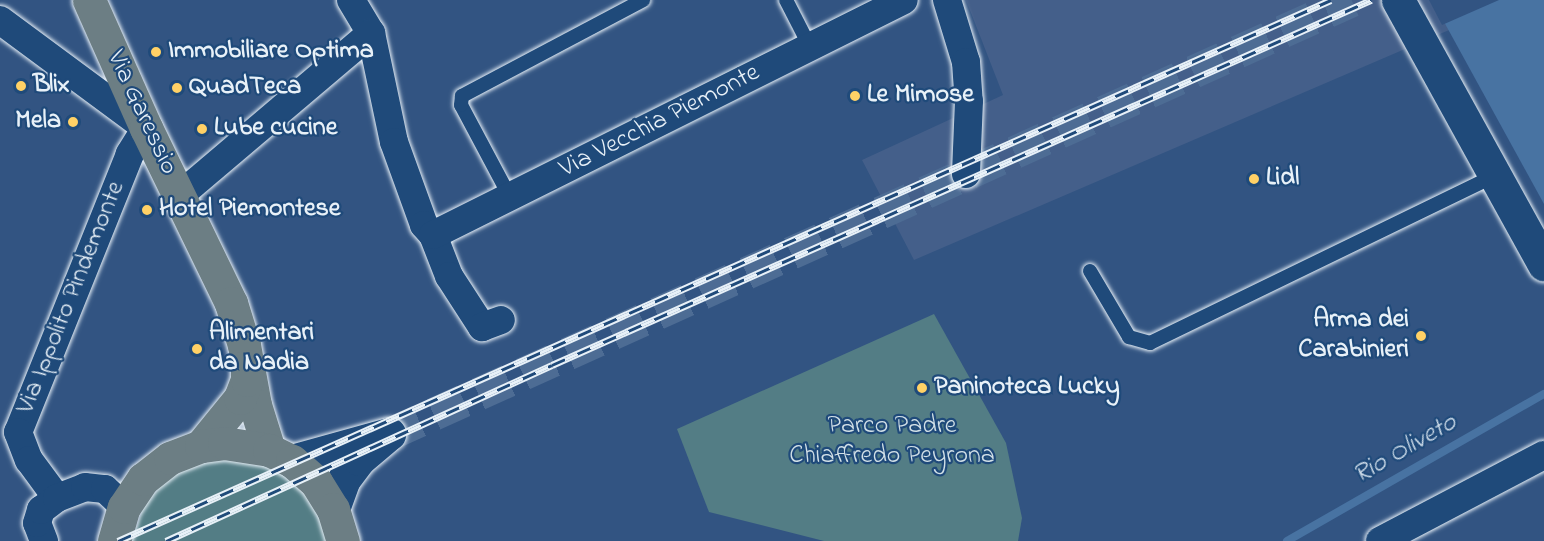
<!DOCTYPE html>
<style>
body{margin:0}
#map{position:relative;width:1544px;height:541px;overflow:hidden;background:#325482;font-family:"Indie Flower",sans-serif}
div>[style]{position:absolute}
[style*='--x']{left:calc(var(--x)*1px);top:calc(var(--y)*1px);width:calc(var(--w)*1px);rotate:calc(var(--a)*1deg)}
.built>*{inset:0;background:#445f8a}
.green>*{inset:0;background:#537d85}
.water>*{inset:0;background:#4873a2}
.pier>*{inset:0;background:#325482}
.stream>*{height:8px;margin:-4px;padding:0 4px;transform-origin:4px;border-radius:4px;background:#4873a2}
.secondary-tunnel>*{height:33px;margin-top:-16.5px;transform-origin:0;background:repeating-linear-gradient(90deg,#4d6c94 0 33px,transparent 0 49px)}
.roads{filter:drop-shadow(0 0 2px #e8f1f8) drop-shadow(0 0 2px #e8f1f8)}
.service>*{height:14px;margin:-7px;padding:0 7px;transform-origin:7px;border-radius:7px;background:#1f4a7a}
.minor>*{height:28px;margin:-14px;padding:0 14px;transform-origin:14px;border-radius:14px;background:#1f4a7a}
.secondary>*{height:33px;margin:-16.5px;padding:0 16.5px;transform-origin:16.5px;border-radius:16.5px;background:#1f4a7a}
.primary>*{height:33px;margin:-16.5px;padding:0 16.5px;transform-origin:16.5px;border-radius:16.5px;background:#6c7e84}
.rail>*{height:7px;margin-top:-3.5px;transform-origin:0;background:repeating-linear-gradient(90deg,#1f4a7a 0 14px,#e8f1f8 0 28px);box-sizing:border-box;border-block:2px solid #e8f1f8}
.dots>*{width:16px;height:16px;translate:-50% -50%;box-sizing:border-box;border:3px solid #1f4a7a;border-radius:50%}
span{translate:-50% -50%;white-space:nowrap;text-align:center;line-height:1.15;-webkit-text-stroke:4.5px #1f4a7a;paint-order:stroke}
.poi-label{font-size:26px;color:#e8f1f8;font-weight:700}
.left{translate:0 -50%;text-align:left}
.right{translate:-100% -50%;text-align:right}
.street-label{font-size:26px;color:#e8f1f8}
.park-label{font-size:26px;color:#d2e0e7}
.water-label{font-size:27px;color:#d0deeb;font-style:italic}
</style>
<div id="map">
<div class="built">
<div style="clip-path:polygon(966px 0,1519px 0,914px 260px,862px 160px,1003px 95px)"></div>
</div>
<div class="green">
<div style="clip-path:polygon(934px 314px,1006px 443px,1022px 518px,1018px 541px,824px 541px,709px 512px,677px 429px)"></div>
<div style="clip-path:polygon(228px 455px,260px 459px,313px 496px,331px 541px,132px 541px,144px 505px,167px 479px,196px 461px)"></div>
</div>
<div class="water">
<div style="clip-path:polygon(1432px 0,1544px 0,1544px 204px)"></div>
</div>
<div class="pier">
<div style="clip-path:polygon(1429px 0,1499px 0,1442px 25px)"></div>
</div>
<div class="stream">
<div style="--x:1287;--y:541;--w:296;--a:-29.8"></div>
</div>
<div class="secondary-tunnel">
<div style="--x:389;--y:434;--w:1056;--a:-24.26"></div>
</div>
<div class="roads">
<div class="service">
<div style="--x:786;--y:0;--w:53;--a:62.9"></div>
<div style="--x:510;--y:197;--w:104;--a:-118"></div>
<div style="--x:461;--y:105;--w:9;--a:-84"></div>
<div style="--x:462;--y:96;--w:205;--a:-27.9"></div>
<div style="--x:1090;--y:271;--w:77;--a:59.4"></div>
<div style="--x:1129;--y:337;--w:22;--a:16"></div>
<div style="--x:1150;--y:343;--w:385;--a:-25.9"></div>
</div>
<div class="minor">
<div style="--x:351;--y:0;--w:39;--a:59"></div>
<div style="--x:371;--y:33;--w:111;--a:78.1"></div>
<div style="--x:394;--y:142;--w:88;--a:70.1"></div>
<div style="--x:424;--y:225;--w:13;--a:48"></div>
<div style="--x:433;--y:235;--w:44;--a:68.7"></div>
<div style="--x:449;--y:276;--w:61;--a:57.1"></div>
<div style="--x:482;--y:327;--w:20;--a:-20"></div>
<div style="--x:947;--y:0;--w:65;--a:73"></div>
<div style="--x:966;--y:62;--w:39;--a:86"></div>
<div style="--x:969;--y:101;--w:73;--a:92.4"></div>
<div style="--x:0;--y:20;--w:182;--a:36.5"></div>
<div style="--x:146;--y:128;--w:31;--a:122"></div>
<div style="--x:130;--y:154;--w:300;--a:111.9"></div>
<div style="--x:18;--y:432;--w:30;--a:69"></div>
<div style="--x:29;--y:460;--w:47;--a:53.6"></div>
<div style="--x:179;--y:196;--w:252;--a:-40.3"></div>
<div style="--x:433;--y:235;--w:526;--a:-26.52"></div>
<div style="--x:44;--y:541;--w:19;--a:-111"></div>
<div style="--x:37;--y:523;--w:14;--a:-73"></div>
<div style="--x:41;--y:510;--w:20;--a:-37"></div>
<div style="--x:57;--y:498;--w:30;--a:-21"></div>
<div style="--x:85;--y:487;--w:20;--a:6"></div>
<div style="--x:105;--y:489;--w:26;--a:43"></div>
<div style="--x:1380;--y:541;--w:185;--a:-27.7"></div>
</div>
<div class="secondary">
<div style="--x:1398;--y:0;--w:302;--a:61.1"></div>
<div style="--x:292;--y:461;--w:101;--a:-15.6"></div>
<div style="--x:333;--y:509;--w:32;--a:-70"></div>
<div style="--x:344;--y:479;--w:25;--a:-53"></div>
<div style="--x:359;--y:459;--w:34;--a:-40"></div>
</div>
<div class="primary">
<div style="--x:89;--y:0;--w:140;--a:66"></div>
<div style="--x:146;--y:128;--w:195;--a:64.1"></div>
<div style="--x:231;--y:303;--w:44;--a:72.8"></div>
<div style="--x:244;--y:345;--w:61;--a:79.6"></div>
<div style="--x:255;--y:405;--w:47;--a:72.7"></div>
<div style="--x:201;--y:446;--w:62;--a:-50.9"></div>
<div style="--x:240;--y:398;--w:19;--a:-69"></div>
<div style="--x:247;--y:380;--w:14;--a:-90"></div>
<div style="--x:114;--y:541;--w:35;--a:-74"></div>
<div style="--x:124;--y:507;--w:34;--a:-56"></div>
<div style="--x:143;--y:479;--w:34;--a:-38"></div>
<div style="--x:170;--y:458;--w:33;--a:-21"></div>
<div style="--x:201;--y:446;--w:23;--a:-7"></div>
<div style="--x:224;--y:443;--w:46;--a:8.8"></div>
<div style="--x:269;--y:450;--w:25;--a:26"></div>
<div style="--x:292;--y:461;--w:32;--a:41"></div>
<div style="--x:316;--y:482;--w:32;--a:58"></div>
<div style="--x:333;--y:509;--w:34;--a:73"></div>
</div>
</div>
<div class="rail">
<div style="--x:118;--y:541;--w:1328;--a:-24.04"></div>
<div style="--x:166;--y:541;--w:424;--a:-24.5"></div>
<div style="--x:552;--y:365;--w:897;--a:-24.02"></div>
</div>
<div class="dots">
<div style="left:156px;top:52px;background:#ffd166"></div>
<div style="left:21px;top:86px;background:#ffd166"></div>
<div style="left:177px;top:88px;background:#ffd166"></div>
<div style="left:855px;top:96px;background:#ffd166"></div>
<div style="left:73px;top:122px;background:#ffd166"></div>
<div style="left:202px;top:129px;background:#ffd166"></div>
<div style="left:1254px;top:179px;background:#ffd166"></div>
<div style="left:147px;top:210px;background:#ffd166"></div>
<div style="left:1421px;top:336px;background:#ffd166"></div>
<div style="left:197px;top:349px;background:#ffd166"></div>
<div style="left:922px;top:388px;background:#ffd166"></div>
</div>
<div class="poi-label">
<span class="left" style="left:168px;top:52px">Immobiliare Optima</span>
<span class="left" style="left:33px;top:86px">Blix</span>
<span class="left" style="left:189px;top:88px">QuadTeca</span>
<span class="left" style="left:867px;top:96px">Le Mimose</span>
<span class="right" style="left:61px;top:122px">Mela</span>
<span class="left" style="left:214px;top:129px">Lube cucine</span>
<span class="left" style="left:1266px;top:179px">Lidl</span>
<span class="left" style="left:159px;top:210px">Hotel Piemontese</span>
<span class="right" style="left:1409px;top:336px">Arma dei<br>Carabinieri</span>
<span class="left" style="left:209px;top:349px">Alimentari<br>da Nadia</span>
<span class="left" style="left:934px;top:388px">Paninoteca Lucky</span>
</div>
<div class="street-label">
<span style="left:141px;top:113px;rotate:65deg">Via Garessio</span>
<span style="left:660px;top:122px;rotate:-27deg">Via Vecchia Piemonte</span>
<span style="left:72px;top:298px;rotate:-68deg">Via Ippolito Pindemonte</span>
</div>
<div class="park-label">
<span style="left:892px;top:442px">Parco Padre<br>Chiaffredo Peyrona</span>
</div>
<div class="water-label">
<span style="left:1405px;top:449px;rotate:-30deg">Rio Oliveto</span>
</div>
</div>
